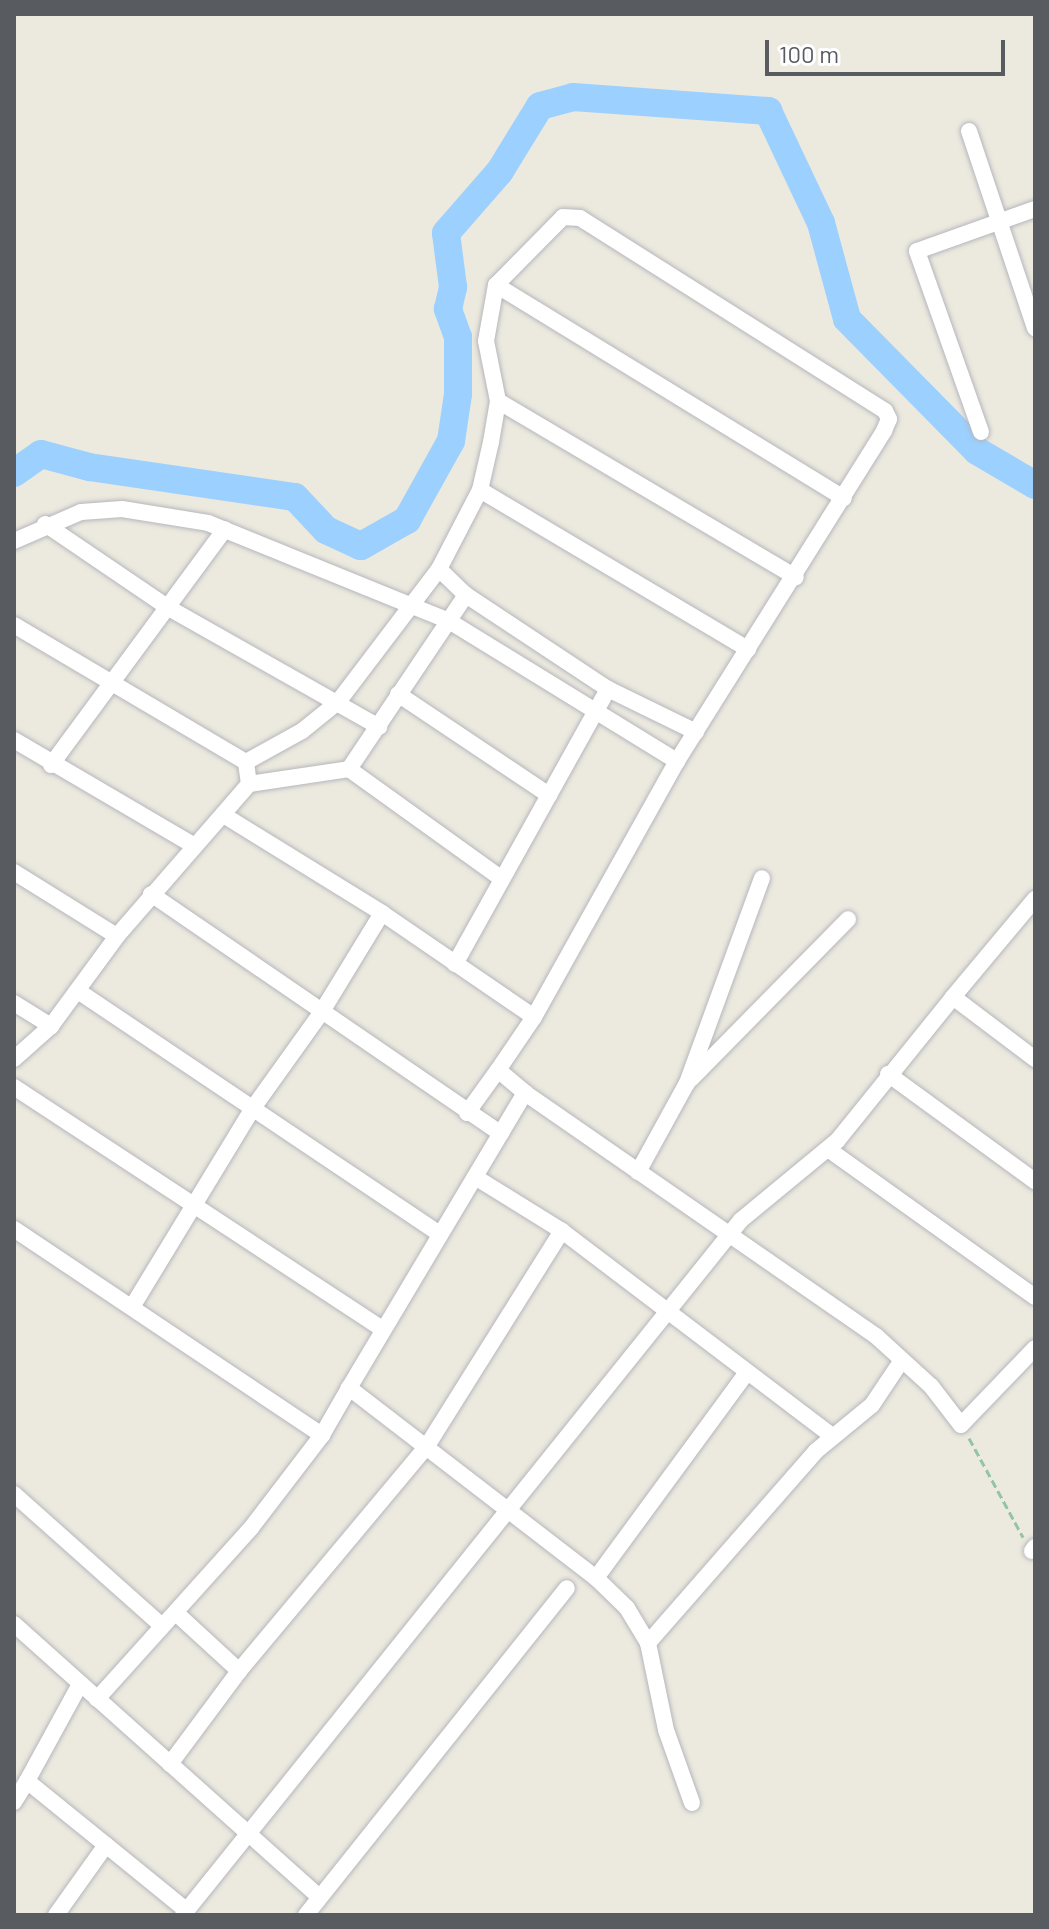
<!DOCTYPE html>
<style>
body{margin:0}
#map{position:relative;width:1049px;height:1929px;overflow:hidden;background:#ece9df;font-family:Barlow,sans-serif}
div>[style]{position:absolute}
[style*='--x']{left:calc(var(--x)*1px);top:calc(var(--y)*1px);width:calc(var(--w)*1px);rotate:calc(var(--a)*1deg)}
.river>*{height:28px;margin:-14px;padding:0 14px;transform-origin:14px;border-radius:14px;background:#9bd0ff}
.path>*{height:3px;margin-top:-1.5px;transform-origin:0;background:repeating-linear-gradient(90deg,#93c5a3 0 8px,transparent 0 12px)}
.roads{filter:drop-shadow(0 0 2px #b5b7bc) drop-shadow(0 0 2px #b5b7bc)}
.street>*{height:16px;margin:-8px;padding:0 8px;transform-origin:8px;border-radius:8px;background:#fff}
span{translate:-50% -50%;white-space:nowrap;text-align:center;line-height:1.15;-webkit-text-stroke:7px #fff;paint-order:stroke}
.frame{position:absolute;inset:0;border:16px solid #585b60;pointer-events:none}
.scale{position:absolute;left:765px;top:40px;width:240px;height:36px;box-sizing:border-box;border:4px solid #585b60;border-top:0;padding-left:10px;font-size:24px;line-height:28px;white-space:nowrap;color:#585b60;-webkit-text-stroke:6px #fff;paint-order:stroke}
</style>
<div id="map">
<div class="river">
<div style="--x:14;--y:473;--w:33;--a:-35"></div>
<div style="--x:41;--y:454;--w:50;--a:15.2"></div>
<div style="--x:89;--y:467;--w:208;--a:8.3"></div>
<div style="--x:295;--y:497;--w:45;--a:46.8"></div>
<div style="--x:326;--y:530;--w:38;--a:25"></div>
<div style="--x:361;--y:546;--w:53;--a:-29.5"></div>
<div style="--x:407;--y:520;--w:90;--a:-60.9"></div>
<div style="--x:451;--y:441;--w:48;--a:-81.5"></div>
<div style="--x:458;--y:394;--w:57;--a:-90"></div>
<div style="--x:458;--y:337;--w:30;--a:-110"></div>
<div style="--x:448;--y:309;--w:23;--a:-77"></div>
<div style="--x:453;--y:287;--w:54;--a:-97.4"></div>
<div style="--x:446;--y:233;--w:82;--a:-48.9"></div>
<div style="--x:500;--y:171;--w:76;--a:-58.4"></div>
<div style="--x:540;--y:106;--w:34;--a:-15"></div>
<div style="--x:573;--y:97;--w:196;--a:4.1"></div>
<div style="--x:768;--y:111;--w:124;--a:64.7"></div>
<div style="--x:821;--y:223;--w:99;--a:74.8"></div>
<div style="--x:847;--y:319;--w:185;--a:45.4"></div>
<div style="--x:977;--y:451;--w:67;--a:30.4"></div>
</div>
<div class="path">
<div style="--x:969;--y:1438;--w:113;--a:61.4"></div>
</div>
<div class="roads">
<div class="street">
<div style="--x:969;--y:131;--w:208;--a:71.5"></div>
<div style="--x:496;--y:285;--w:408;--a:31.5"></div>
<div style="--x:498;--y:401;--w:346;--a:30.6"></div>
<div style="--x:981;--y:432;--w:192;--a:-109.5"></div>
<div style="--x:917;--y:251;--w:125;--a:-19.6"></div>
<div style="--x:480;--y:490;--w:312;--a:30.7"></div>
<div style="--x:45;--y:524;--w:148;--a:34.2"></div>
<div style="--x:167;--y:607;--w:244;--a:29.5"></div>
<div style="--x:14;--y:541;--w:73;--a:-23.4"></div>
<div style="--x:81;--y:512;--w:41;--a:-4.2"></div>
<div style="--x:122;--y:509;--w:87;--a:9.2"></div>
<div style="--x:208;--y:523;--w:260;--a:22.1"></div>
<div style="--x:449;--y:621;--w:268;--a:31.6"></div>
<div style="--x:439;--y:569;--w:37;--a:44"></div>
<div style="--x:466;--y:595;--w:170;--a:33.5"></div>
<div style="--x:608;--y:689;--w:98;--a:26"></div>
<div style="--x:14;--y:625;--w:269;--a:30.6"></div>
<div style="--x:398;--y:694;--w:182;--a:33.8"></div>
<div style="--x:14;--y:740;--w:208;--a:30.4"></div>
<div style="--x:51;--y:765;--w:293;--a:-53.6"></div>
<div style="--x:349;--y:769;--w:210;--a:-56.1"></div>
<div style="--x:249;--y:784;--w:22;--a:-98"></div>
<div style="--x:246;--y:762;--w:64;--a:-29"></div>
<div style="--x:302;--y:731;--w:46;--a:-38.9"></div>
<div style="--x:338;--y:702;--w:167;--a:-52.8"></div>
<div style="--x:439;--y:569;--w:89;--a:-62.6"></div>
<div style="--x:480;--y:490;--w:49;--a:-77.1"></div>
<div style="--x:491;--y:442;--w:42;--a:-80.3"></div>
<div style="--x:498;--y:401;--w:61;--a:-101.3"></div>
<div style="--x:486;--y:341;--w:57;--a:-79.9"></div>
<div style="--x:496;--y:285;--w:95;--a:-45.4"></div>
<div style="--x:563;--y:217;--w:17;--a:3"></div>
<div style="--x:580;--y:218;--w:361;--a:32.3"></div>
<div style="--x:885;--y:411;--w:9;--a:63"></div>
<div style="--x:889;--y:419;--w:13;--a:113"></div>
<div style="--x:884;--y:431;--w:390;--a:122.1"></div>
<div style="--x:677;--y:761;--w:293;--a:119.2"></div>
<div style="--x:534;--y:1017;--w:64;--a:124.2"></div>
<div style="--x:498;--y:1070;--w:35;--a:40"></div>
<div style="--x:225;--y:816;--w:185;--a:31.7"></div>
<div style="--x:382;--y:913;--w:184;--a:34.4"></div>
<div style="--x:14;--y:872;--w:121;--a:31.9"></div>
<div style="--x:151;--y:894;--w:424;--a:34.4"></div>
<div style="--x:455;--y:964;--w:315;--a:-60.9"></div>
<div style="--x:78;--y:991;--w:436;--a:33.9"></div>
<div style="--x:953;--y:997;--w:128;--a:-50.1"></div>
<div style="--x:14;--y:1003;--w:44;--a:31.9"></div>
<div style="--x:14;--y:1059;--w:50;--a:-41.7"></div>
<div style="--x:51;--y:1026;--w:112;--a:-53.7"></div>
<div style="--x:117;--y:936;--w:201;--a:-49"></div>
<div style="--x:249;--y:784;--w:101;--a:-8.5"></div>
<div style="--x:349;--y:769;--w:188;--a:35.7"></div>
<div style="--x:888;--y:1074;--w:182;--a:36.1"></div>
<div style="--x:691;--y:1079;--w:224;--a:-45.5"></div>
<div style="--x:14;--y:1087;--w:440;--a:33.3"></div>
<div style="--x:467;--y:1113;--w:53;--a:-54.2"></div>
<div style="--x:828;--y:1149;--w:254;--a:35.6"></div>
<div style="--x:638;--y:1172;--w:102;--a:-61.2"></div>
<div style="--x:687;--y:1083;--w:218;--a:-69.9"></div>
<div style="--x:475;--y:1177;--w:102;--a:31.8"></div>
<div style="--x:562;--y:1231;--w:339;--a:37.2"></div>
<div style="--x:14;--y:1229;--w:371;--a:33.8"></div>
<div style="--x:132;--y:1307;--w:233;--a:-58.7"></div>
<div style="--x:253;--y:1108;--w:117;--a:-54.4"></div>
<div style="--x:321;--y:1013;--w:117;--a:-58.6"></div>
<div style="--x:14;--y:1494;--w:197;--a:41.7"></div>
<div style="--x:1032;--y:1551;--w:5;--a:-53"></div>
<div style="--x:596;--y:1578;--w:253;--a:-53.7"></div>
<div style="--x:176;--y:1613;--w:86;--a:42.6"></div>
<div style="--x:14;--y:1624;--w:409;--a:41.8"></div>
<div style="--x:648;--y:1643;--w:255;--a:-48.8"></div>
<div style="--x:816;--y:1451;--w:72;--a:-39.4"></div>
<div style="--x:872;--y:1405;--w:54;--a:-56.3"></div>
<div style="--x:97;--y:1699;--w:230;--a:-48"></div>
<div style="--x:251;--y:1528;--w:117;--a:-52.6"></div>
<div style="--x:322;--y:1435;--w:54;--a:-60.1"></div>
<div style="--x:170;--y:1764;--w:116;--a:-53.4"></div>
<div style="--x:239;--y:1671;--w:293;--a:-50.1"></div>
<div style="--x:427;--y:1446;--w:254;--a:-57.9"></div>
<div style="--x:27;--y:1781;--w:111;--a:-61.3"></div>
<div style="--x:14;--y:1802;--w:25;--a:-58"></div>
<div style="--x:27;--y:1781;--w:102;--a:39"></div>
<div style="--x:106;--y:1845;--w:86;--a:125.5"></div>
<div style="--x:692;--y:1803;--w:77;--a:-109.6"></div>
<div style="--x:666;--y:1730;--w:89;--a:-101.7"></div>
<div style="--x:648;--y:1643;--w:41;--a:-121"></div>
<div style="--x:627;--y:1608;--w:43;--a:-135.9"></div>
<div style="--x:596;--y:1578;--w:312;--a:-142.4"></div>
<div style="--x:349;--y:1388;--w:344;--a:-59.2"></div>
<div style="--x:525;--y:1093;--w:427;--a:34.7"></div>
<div style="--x:876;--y:1336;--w:74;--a:42.3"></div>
<div style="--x:931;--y:1386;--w:49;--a:52.4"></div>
<div style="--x:961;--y:1425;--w:107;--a:-46.1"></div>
<div style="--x:106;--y:1845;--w:103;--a:39.1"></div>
<div style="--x:183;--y:1915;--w:891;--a:-51.24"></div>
<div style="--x:741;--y:1220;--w:124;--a:-39.5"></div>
<div style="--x:837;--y:1141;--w:185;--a:-51.1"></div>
<div style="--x:953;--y:997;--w:103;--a:37.1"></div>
<div style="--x:306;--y:1915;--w:418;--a:-51.4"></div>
</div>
</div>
<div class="frame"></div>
<div class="scale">100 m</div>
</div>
